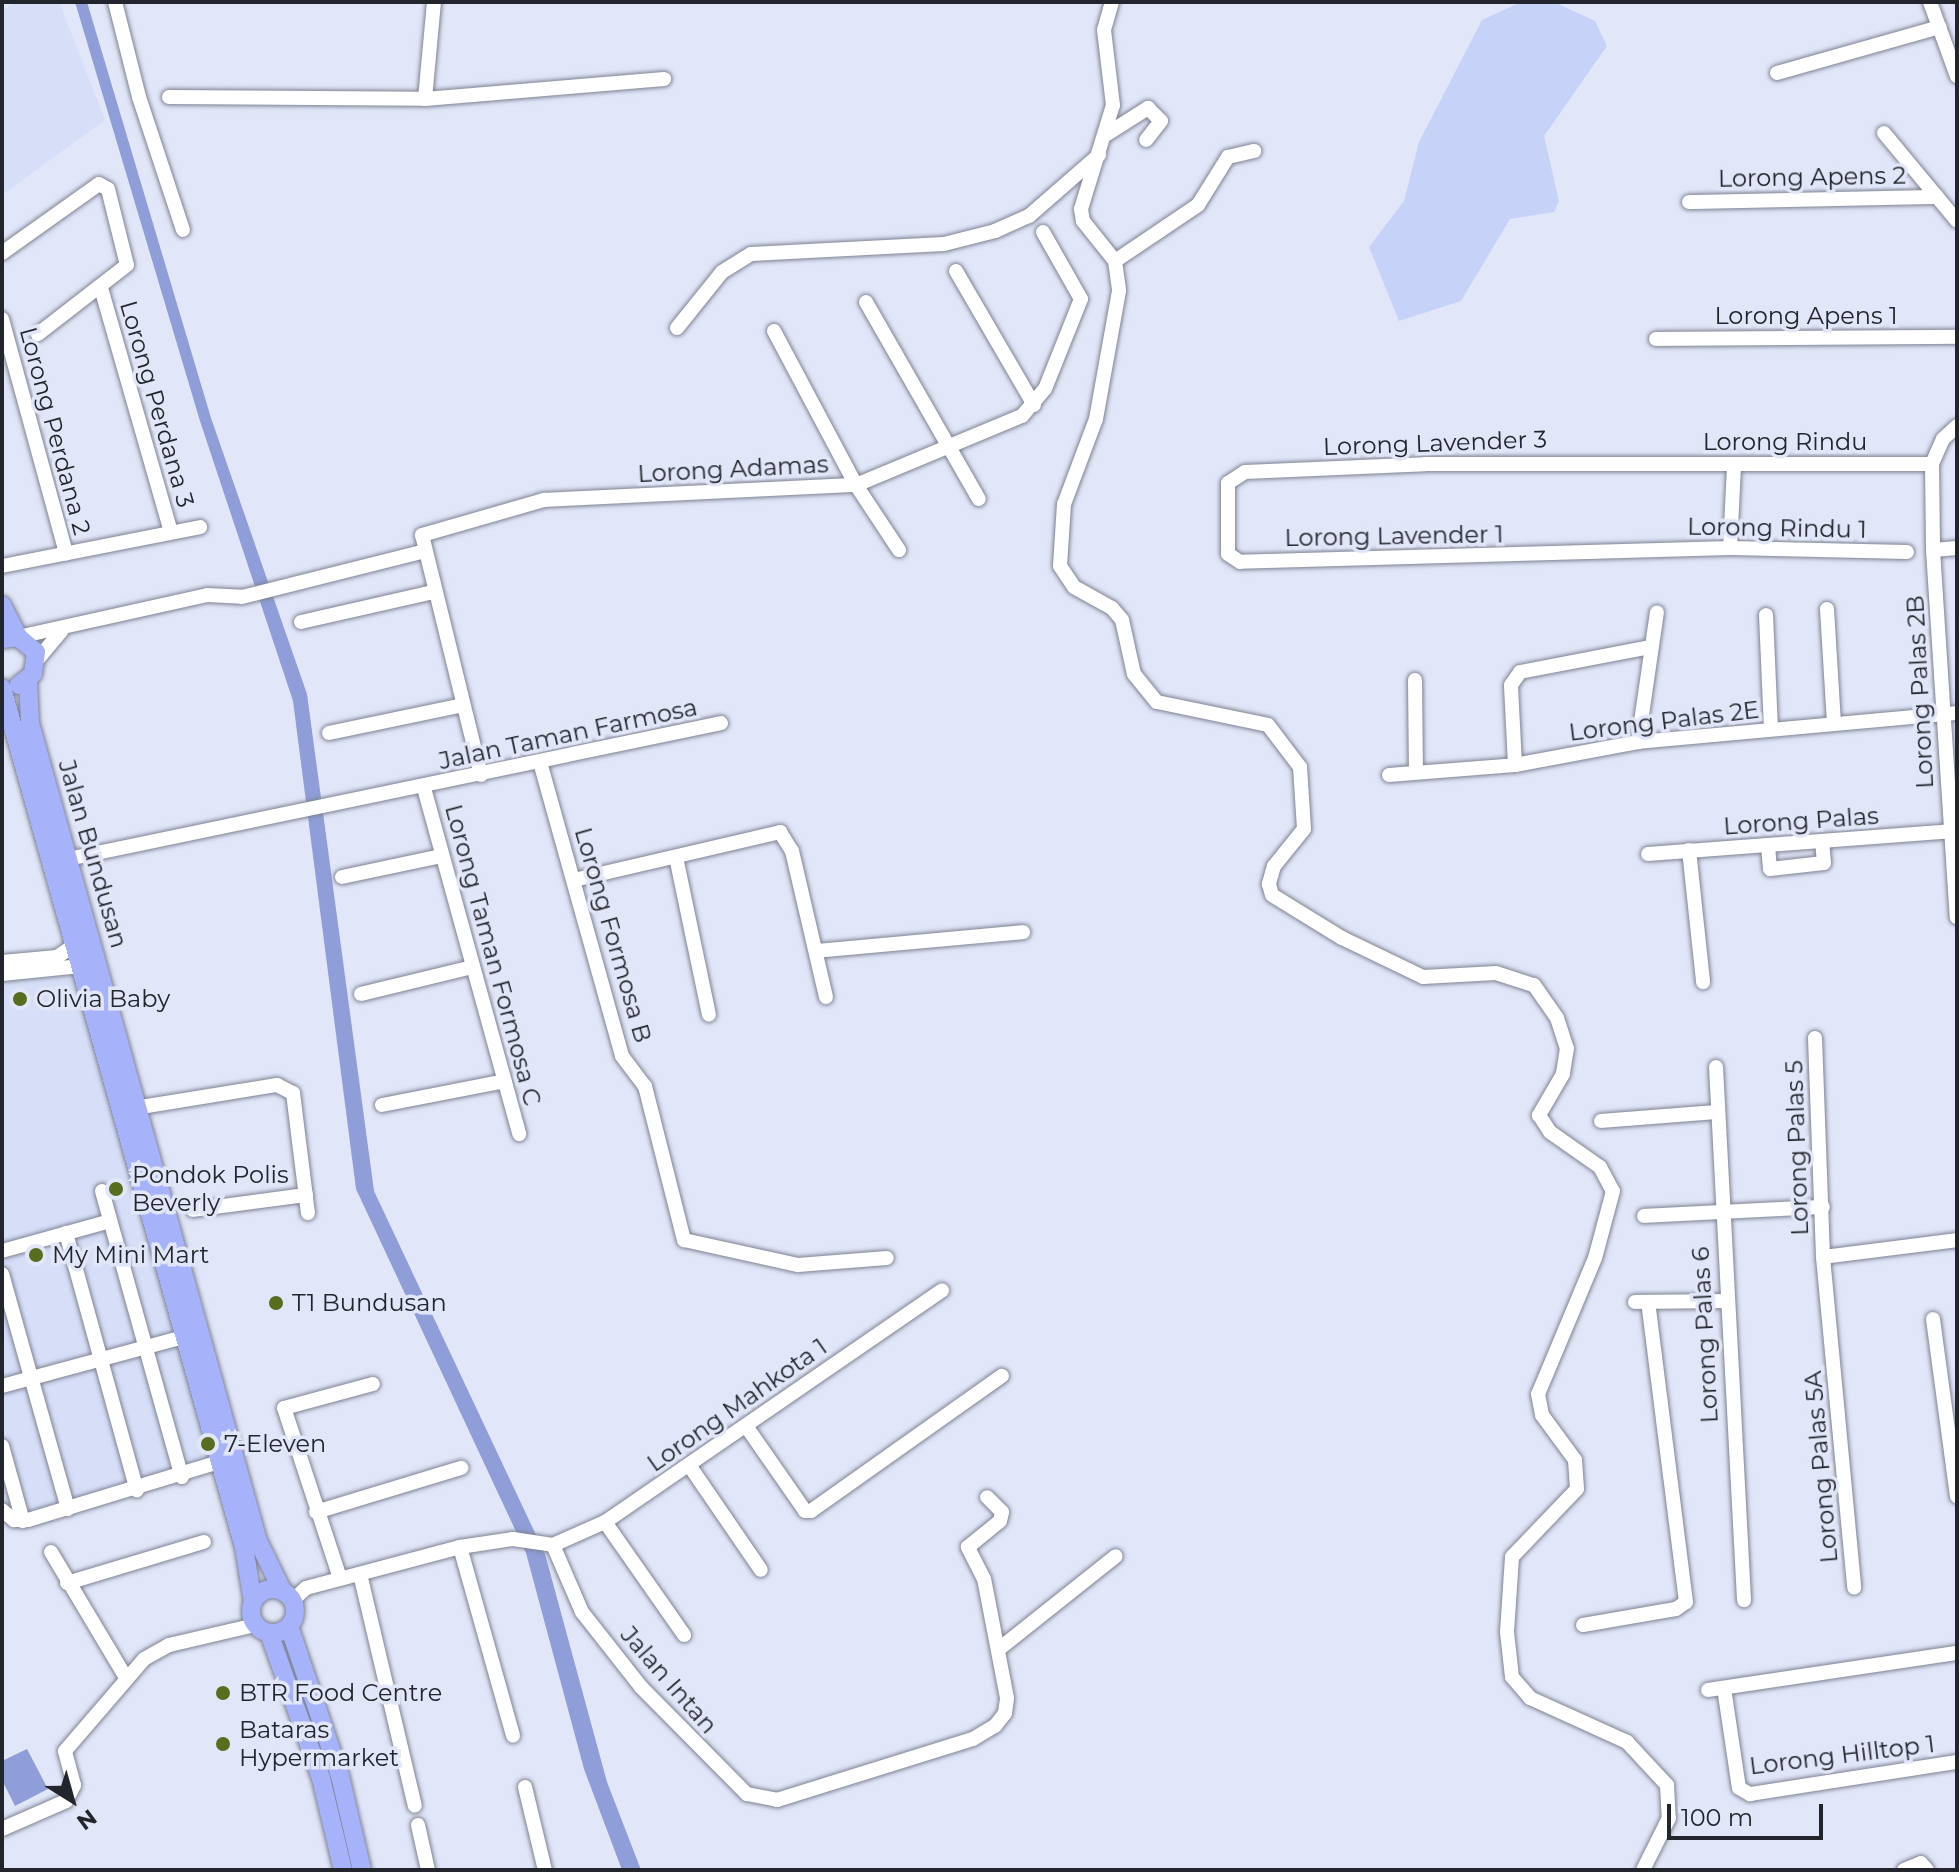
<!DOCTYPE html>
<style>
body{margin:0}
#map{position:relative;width:1959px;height:1872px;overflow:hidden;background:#e1e6f8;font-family:Montserrat,sans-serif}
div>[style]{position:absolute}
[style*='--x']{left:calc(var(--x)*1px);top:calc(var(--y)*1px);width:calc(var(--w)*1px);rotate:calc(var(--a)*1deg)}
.built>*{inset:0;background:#d7def8}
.green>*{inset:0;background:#c7d2f9}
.water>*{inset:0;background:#8f9dd8}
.roads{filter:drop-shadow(0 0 2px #7e8393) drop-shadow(0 0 2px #7e8393)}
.minor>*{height:14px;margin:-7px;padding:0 7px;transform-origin:7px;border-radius:7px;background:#fff}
.major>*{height:18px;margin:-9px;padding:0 9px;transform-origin:9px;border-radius:9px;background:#a6b2f9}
.major>.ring{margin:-9px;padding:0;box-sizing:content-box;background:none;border:18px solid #a6b2f9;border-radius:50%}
.dots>*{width:22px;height:22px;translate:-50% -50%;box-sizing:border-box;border:4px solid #e1e6f8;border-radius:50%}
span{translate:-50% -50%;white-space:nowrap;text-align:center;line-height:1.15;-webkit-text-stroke:7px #e1e6f8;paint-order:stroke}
.street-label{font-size:24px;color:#23252c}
.poi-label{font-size:24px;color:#23252c}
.left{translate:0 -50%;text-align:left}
.frame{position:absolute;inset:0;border:4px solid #23252c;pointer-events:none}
.north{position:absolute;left:32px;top:1760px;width:80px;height:80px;-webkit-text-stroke:6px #e1e6f8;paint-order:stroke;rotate:143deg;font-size:22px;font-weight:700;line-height:32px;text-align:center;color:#23252c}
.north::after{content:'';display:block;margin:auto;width:28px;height:36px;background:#23252c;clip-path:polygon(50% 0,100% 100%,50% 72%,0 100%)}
.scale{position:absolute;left:1667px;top:1804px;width:156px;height:36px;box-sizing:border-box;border:4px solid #23252c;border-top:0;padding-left:10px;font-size:24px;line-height:28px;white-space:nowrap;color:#23252c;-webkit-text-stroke:6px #e1e6f8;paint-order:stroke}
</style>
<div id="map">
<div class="built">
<div style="clip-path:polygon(16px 2px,59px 2px,105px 120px,2px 195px,2px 10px)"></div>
<div style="clip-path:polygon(81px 966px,219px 1462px,28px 1520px,2px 1510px,2px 974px)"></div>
</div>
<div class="green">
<div style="clip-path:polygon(1521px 2px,1554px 2px,1595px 21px,1607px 46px,1544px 136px,1559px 201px,1554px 212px,1510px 219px,1461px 301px,1399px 321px,1369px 247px,1404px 201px,1419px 142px,1482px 20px)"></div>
<div style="clip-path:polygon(288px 1640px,334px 1794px,353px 1870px,275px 1644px)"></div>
</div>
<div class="water">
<div style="clip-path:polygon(75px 2px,87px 2px,211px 418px,307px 694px,374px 1191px,545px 1554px,607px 1782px,641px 1870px,622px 1870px,584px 1769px,526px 1553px,356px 1189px,293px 701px,200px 421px)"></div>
<div style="clip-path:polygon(27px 1749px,48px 1789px,15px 1806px,2px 1780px,2px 1761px)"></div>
</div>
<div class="roads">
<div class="minor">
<div style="--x:115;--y:2;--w:98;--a:75.8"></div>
<div style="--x:139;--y:97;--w:140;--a:71.7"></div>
<div style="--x:1112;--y:2;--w:29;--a:106"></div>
<div style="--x:1104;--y:30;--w:76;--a:83.2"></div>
<div style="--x:1113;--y:105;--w:109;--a:107.1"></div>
<div style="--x:1081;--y:209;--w:12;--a:81"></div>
<div style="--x:1083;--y:221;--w:51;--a:51.3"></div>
<div style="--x:1115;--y:261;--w:30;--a:82"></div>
<div style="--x:1119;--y:291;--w:130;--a:100.2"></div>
<div style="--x:1096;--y:419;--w:91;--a:110.6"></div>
<div style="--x:1064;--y:504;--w:62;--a:93.7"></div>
<div style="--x:1060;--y:566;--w:25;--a:56"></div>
<div style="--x:1074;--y:587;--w:43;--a:28.9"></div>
<div style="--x:1112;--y:608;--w:16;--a:50"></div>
<div style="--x:1122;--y:620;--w:55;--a:77.5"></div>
<div style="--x:1134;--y:674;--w:36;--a:51"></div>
<div style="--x:1157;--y:702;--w:113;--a:11.7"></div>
<div style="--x:1268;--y:725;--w:53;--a:52.7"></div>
<div style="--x:1300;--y:767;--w:62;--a:86.3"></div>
<div style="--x:1304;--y:829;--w:48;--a:129"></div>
<div style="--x:1274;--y:866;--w:19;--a:106"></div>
<div style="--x:1269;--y:884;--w:11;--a:75"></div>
<div style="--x:1272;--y:895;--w:82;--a:31.6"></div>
<div style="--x:1342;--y:938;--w:90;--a:25.7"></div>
<div style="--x:1423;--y:977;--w:73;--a:-3.1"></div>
<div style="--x:1496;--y:973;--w:40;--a:18"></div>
<div style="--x:1534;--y:985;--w:40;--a:55.1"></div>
<div style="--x:1557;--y:1018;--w:32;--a:72"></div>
<div style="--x:1567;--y:1048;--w:26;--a:99"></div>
<div style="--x:1563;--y:1074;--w:48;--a:120.3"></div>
<div style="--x:1539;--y:1115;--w:20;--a:57"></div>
<div style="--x:1550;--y:1132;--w:61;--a:35"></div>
<div style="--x:1600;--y:1167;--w:27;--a:62"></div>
<div style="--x:1613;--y:1191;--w:69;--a:105"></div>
<div style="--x:1595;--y:1258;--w:147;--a:112.7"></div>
<div style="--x:1538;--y:1394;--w:21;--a:79"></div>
<div style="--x:1542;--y:1415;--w:56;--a:53.7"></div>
<div style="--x:1575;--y:1460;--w:29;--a:86"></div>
<div style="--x:1577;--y:1489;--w:94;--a:133.7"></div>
<div style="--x:1512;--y:1557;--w:75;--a:93.8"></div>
<div style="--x:1507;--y:1632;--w:45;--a:83.7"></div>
<div style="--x:1512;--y:1677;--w:28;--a:49"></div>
<div style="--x:1530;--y:1698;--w:107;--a:24.4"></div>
<div style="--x:1627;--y:1742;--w:59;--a:47.1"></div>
<div style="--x:1667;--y:1785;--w:33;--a:87"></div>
<div style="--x:1669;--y:1818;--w:58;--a:116.6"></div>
<div style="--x:1930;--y:2;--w:79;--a:70"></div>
<div style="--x:1777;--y:73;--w:169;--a:-15.8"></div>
<div style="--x:169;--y:97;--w:256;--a:0.4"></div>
<div style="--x:425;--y:99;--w:240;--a:-4.8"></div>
<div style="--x:425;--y:99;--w:97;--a:-84.7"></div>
<div style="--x:1884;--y:133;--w:114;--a:50.3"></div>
<div style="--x:1107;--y:134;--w:49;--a:-32.4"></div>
<div style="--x:1148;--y:108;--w:18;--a:45"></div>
<div style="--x:1161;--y:121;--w:24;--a:128"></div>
<div style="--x:1689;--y:202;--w:248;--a:-1.2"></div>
<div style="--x:2;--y:253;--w:119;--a:-35.4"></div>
<div style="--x:99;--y:184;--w:10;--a:29"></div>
<div style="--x:108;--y:189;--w:78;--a:76"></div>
<div style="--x:127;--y:265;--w:113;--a:142.2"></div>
<div style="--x:1115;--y:261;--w:100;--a:-34"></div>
<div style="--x:1198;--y:205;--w:57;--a:-58"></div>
<div style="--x:1228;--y:157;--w:27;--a:-13"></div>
<div style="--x:956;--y:271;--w:155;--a:59.8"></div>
<div style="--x:101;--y:288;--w:254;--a:74"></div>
<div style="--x:866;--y:302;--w:227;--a:60.2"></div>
<div style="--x:2;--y:319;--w:243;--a:74.7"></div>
<div style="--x:677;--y:328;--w:72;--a:-51.2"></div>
<div style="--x:722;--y:272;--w:34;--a:-32"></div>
<div style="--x:751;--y:254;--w:193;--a:-3"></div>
<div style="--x:944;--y:244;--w:53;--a:-14.3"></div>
<div style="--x:995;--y:231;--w:37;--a:-24"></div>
<div style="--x:1029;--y:216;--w:93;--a:-41.1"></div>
<div style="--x:774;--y:331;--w:174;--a:62"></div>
<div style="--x:856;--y:485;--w:78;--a:56.5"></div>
<div style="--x:1656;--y:339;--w:301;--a:-0.4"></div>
<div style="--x:1957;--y:426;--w:19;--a:137"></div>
<div style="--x:1943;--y:439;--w:27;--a:114"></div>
<div style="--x:1932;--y:464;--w:86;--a:89.3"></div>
<div style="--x:1933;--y:550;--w:368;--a:86.3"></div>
<div style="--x:1730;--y:548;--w:82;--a:-87.2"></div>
<div style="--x:1933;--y:550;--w:24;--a:-5"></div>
<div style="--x:1907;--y:552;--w:177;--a:-178.7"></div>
<div style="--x:1730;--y:548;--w:490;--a:178.4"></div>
<div style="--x:1240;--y:562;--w:14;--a:-146"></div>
<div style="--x:1228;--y:554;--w:71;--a:-90"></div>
<div style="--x:1228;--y:483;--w:20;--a:-33"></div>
<div style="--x:1245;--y:472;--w:180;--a:-2.5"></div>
<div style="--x:1425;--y:464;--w:507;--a:0"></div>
<div style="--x:2;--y:566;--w:202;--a:-11.1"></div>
<div style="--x:1827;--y:609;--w:114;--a:86.5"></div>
<div style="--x:1766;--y:615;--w:114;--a:87.5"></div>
<div style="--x:301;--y:622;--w:135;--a:-12.8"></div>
<div style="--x:18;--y:637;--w:194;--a:-12.5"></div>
<div style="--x:207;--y:595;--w:35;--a:3"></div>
<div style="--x:242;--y:597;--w:189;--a:-14.1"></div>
<div style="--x:37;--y:660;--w:38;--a:-50"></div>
<div style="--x:1415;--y:680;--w:92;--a:89.4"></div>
<div style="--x:329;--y:733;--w:137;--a:-11.8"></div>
<div style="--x:1638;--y:742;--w:131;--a:-81.7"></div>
<div style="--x:540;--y:762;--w:305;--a:74.4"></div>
<div style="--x:622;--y:1056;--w:38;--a:53"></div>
<div style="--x:645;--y:1086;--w:159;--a:75.8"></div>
<div style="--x:684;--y:1240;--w:117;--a:12.4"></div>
<div style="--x:798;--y:1265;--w:89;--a:-4.5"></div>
<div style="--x:1515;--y:765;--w:80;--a:-92.9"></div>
<div style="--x:1511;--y:685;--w:16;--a:-55"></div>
<div style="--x:1520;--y:672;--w:132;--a:-10.9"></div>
<div style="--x:481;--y:775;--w:247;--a:-103.8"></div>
<div style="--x:422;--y:535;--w:127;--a:-16"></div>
<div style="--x:544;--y:500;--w:312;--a:-2.8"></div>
<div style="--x:856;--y:485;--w:180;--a:-22.6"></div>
<div style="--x:1022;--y:416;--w:35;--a:-50"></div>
<div style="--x:1045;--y:389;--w:97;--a:-68.2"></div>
<div style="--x:1081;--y:299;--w:77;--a:-119.6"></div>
<div style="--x:1389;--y:775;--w:126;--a:-4.5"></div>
<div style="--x:1515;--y:765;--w:125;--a:-10.6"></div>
<div style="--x:1638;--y:742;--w:320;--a:-5.2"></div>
<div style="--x:424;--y:788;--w:359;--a:74.6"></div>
<div style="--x:1768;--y:846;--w:23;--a:85"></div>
<div style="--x:1770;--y:869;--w:54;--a:-6.3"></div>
<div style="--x:1824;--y:863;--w:21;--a:-95"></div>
<div style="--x:1689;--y:850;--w:133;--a:83.9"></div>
<div style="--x:1648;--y:854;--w:310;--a:-4.3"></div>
<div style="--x:676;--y:857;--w:161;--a:78.2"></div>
<div style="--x:68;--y:859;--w:667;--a:-11.76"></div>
<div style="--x:342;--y:877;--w:102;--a:-11.9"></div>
<div style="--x:574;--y:880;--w:212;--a:-13.1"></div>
<div style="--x:780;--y:832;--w:22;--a:58"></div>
<div style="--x:792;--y:851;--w:150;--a:76.9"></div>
<div style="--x:816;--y:951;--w:208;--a:-5.2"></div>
<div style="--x:2;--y:962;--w:55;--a:-5.2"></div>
<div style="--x:57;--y:957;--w:23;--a:-34"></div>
<div style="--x:2;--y:974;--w:79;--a:-5.8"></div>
<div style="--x:361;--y:994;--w:115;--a:-13.6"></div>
<div style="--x:1815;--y:1038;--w:219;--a:87.9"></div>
<div style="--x:1823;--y:1257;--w:332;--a:84.6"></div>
<div style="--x:1716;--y:1067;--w:534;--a:86.99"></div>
<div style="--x:382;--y:1105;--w:125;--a:-11"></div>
<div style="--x:141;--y:1107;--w:138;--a:-9.2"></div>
<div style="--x:277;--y:1085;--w:18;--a:27"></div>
<div style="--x:293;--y:1093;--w:121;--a:82.9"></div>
<div style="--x:1601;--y:1121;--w:115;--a:-4.5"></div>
<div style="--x:102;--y:1191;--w:297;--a:74.4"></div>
<div style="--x:193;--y:1210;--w:114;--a:-7.6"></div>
<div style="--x:1644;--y:1216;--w:179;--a:-2.9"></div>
<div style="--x:66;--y:1233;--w:267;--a:74.6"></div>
<div style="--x:2;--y:1251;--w:112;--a:-15.5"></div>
<div style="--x:1823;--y:1257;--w:135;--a:-7.2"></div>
<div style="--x:2;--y:1274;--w:244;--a:74.3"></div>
<div style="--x:1635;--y:1302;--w:89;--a:-0.6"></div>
<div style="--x:1933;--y:1319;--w:179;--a:82.3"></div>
<div style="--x:2;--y:1386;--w:188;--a:-15.1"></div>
<div style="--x:746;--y:1426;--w:103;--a:55.2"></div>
<div style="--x:805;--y:1511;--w:6;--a:0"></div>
<div style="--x:811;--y:1511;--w:234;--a:-35.3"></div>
<div style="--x:2;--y:1446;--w:78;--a:74.4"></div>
<div style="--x:689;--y:1465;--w:127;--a:55.6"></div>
<div style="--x:2;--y:1510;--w:16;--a:40"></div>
<div style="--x:14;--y:1520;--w:14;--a:0"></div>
<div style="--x:28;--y:1520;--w:200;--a:-16.9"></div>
<div style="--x:316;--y:1512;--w:152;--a:-16.9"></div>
<div style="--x:605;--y:1522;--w:138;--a:55"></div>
<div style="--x:553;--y:1545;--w:57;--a:-23.9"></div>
<div style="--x:605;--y:1522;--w:409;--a:-34.5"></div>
<div style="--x:460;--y:1547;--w:196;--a:74.3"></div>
<div style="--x:51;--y:1552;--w:144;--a:59.2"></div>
<div style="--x:360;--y:1574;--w:238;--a:76.7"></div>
<div style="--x:340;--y:1578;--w:179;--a:-108.2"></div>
<div style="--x:284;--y:1408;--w:92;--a:-15.1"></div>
<div style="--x:67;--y:1583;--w:143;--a:-16.7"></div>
<div style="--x:292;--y:1601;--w:19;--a:-43"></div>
<div style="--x:306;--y:1588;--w:159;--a:-14.9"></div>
<div style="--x:460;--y:1547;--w:54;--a:-8.6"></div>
<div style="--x:513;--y:1539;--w:40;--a:8.5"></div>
<div style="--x:553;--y:1545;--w:73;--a:66.6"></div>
<div style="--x:582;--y:1612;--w:95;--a:51.8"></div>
<div style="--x:641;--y:1687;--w:151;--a:45.3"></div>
<div style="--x:747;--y:1794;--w:31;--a:11"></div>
<div style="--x:777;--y:1800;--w:205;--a:-17.3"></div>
<div style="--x:973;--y:1739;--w:26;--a:-31"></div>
<div style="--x:995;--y:1726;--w:16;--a:-52"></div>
<div style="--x:1005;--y:1713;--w:15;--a:-82"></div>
<div style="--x:1007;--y:1698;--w:121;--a:-100.9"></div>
<div style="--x:984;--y:1579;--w:36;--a:-117"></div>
<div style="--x:968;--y:1547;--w:41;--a:-39.1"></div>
<div style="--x:1000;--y:1521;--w:9;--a:-77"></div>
<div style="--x:1002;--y:1512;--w:21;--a:-135"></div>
<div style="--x:1583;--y:1625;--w:94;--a:-9.8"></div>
<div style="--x:1676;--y:1609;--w:12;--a:-35"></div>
<div style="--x:1686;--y:1602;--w:302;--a:-97.2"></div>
<div style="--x:999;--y:1649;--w:149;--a:-38.5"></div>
<div style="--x:1724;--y:1688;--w:101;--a:81.5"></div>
<div style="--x:1739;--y:1788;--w:13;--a:29"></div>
<div style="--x:1750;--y:1794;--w:209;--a:-8.8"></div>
<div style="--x:1708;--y:1690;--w:252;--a:-8.5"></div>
<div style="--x:525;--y:1787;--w:85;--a:76.5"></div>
<div style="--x:418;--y:1825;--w:46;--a:77.5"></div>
<div style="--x:2;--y:1829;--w:70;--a:-23.6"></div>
<div style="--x:66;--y:1801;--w:18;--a:-63"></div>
<div style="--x:74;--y:1785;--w:35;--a:-105"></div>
<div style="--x:65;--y:1751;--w:121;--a:-49.3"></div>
<div style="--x:144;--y:1659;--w:29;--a:-29"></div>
<div style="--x:169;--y:1645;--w:88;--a:-13.1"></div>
<div style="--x:1904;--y:1870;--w:18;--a:-22"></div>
<div style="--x:1921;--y:1863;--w:9;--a:49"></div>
</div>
<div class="major">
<div style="--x:2;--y:605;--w:36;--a:63"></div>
<div style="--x:2;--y:639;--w:16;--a:-7"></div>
<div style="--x:18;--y:637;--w:23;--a:40"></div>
<div style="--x:36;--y:652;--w:22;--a:98"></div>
<div style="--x:33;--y:674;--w:18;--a:142"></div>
<div style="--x:28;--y:680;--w:43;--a:87.3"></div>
<div style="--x:30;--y:723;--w:849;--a:74.43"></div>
<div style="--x:258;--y:1541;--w:57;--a:63.9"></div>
<div style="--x:2;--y:688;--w:892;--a:74.27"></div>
<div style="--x:244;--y:1547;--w:56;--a:80.7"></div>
<div class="ring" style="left:251px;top:1589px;width:26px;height:26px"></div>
<div style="--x:289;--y:1626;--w:158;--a:71.2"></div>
<div style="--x:340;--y:1776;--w:97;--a:76.8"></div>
<div style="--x:269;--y:1633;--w:154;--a:70.3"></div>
<div style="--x:321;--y:1778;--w:95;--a:76.6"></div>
</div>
</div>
<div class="dots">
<div style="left:20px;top:999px;background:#586e1e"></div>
<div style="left:116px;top:1189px;background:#586e1e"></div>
<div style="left:36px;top:1255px;background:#586e1e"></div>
<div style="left:276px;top:1303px;background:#586e1e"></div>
<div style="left:208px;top:1444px;background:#586e1e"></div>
<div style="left:223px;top:1693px;background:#586e1e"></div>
<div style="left:223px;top:1744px;background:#586e1e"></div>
</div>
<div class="street-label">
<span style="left:1812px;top:177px;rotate:-1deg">Lorong Apens 2</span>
<span style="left:1806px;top:316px">Lorong Apens 1</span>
<span style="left:157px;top:404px;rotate:74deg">Lorong Perdana 3</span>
<span style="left:55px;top:431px;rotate:75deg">Lorong Perdana 2</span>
<span style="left:1785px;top:442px">Lorong Rindu</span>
<span style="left:1435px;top:443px;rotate:-2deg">Lorong Lavender 3</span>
<span style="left:733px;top:469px;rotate:-3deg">Lorong Adamas</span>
<span style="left:1777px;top:528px;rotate:1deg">Lorong Rindu 1</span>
<span style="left:1394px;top:536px;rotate:-1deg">Lorong Lavender 1</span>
<span style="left:1920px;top:692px;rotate:-93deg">Lorong Palas 2B</span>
<span style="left:1664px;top:721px;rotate:-7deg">Lorong Palas 2E</span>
<span style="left:568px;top:734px;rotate:-12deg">Jalan Taman Farmosa</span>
<span style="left:1801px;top:821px;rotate:-4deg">Lorong Palas</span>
<span style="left:93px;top:854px;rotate:74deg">Jalan Bundusan</span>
<span style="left:613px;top:935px;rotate:74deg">Lorong Formosa B</span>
<span style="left:493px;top:955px;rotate:75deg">Lorong Taman Formosa C</span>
<span style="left:1797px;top:1148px;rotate:-92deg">Lorong Palas 5</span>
<span style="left:1705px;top:1335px;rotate:-93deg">Lorong Palas 6</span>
<span style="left:737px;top:1405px;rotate:-35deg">Lorong Mahkota 1</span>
<span style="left:1821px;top:1467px;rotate:-95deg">Lorong Palas 5A</span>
<span style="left:669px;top:1680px;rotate:49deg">Jalan Intan</span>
<span style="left:1842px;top:1755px;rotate:-7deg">Lorong Hilltop 1</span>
</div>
<div class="poi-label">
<span class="left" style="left:36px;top:999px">Olivia Baby</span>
<span class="left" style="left:132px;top:1189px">Pondok Polis<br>Beverly</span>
<span class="left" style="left:52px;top:1255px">My Mini Mart</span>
<span class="left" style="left:292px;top:1303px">T1 Bundusan</span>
<span class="left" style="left:224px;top:1444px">7-Eleven</span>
<span class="left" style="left:239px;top:1693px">BTR Food Centre</span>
<span class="left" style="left:239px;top:1744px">Bataras<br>Hypermarket</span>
</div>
<div class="frame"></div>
<div class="north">N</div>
<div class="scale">100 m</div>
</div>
